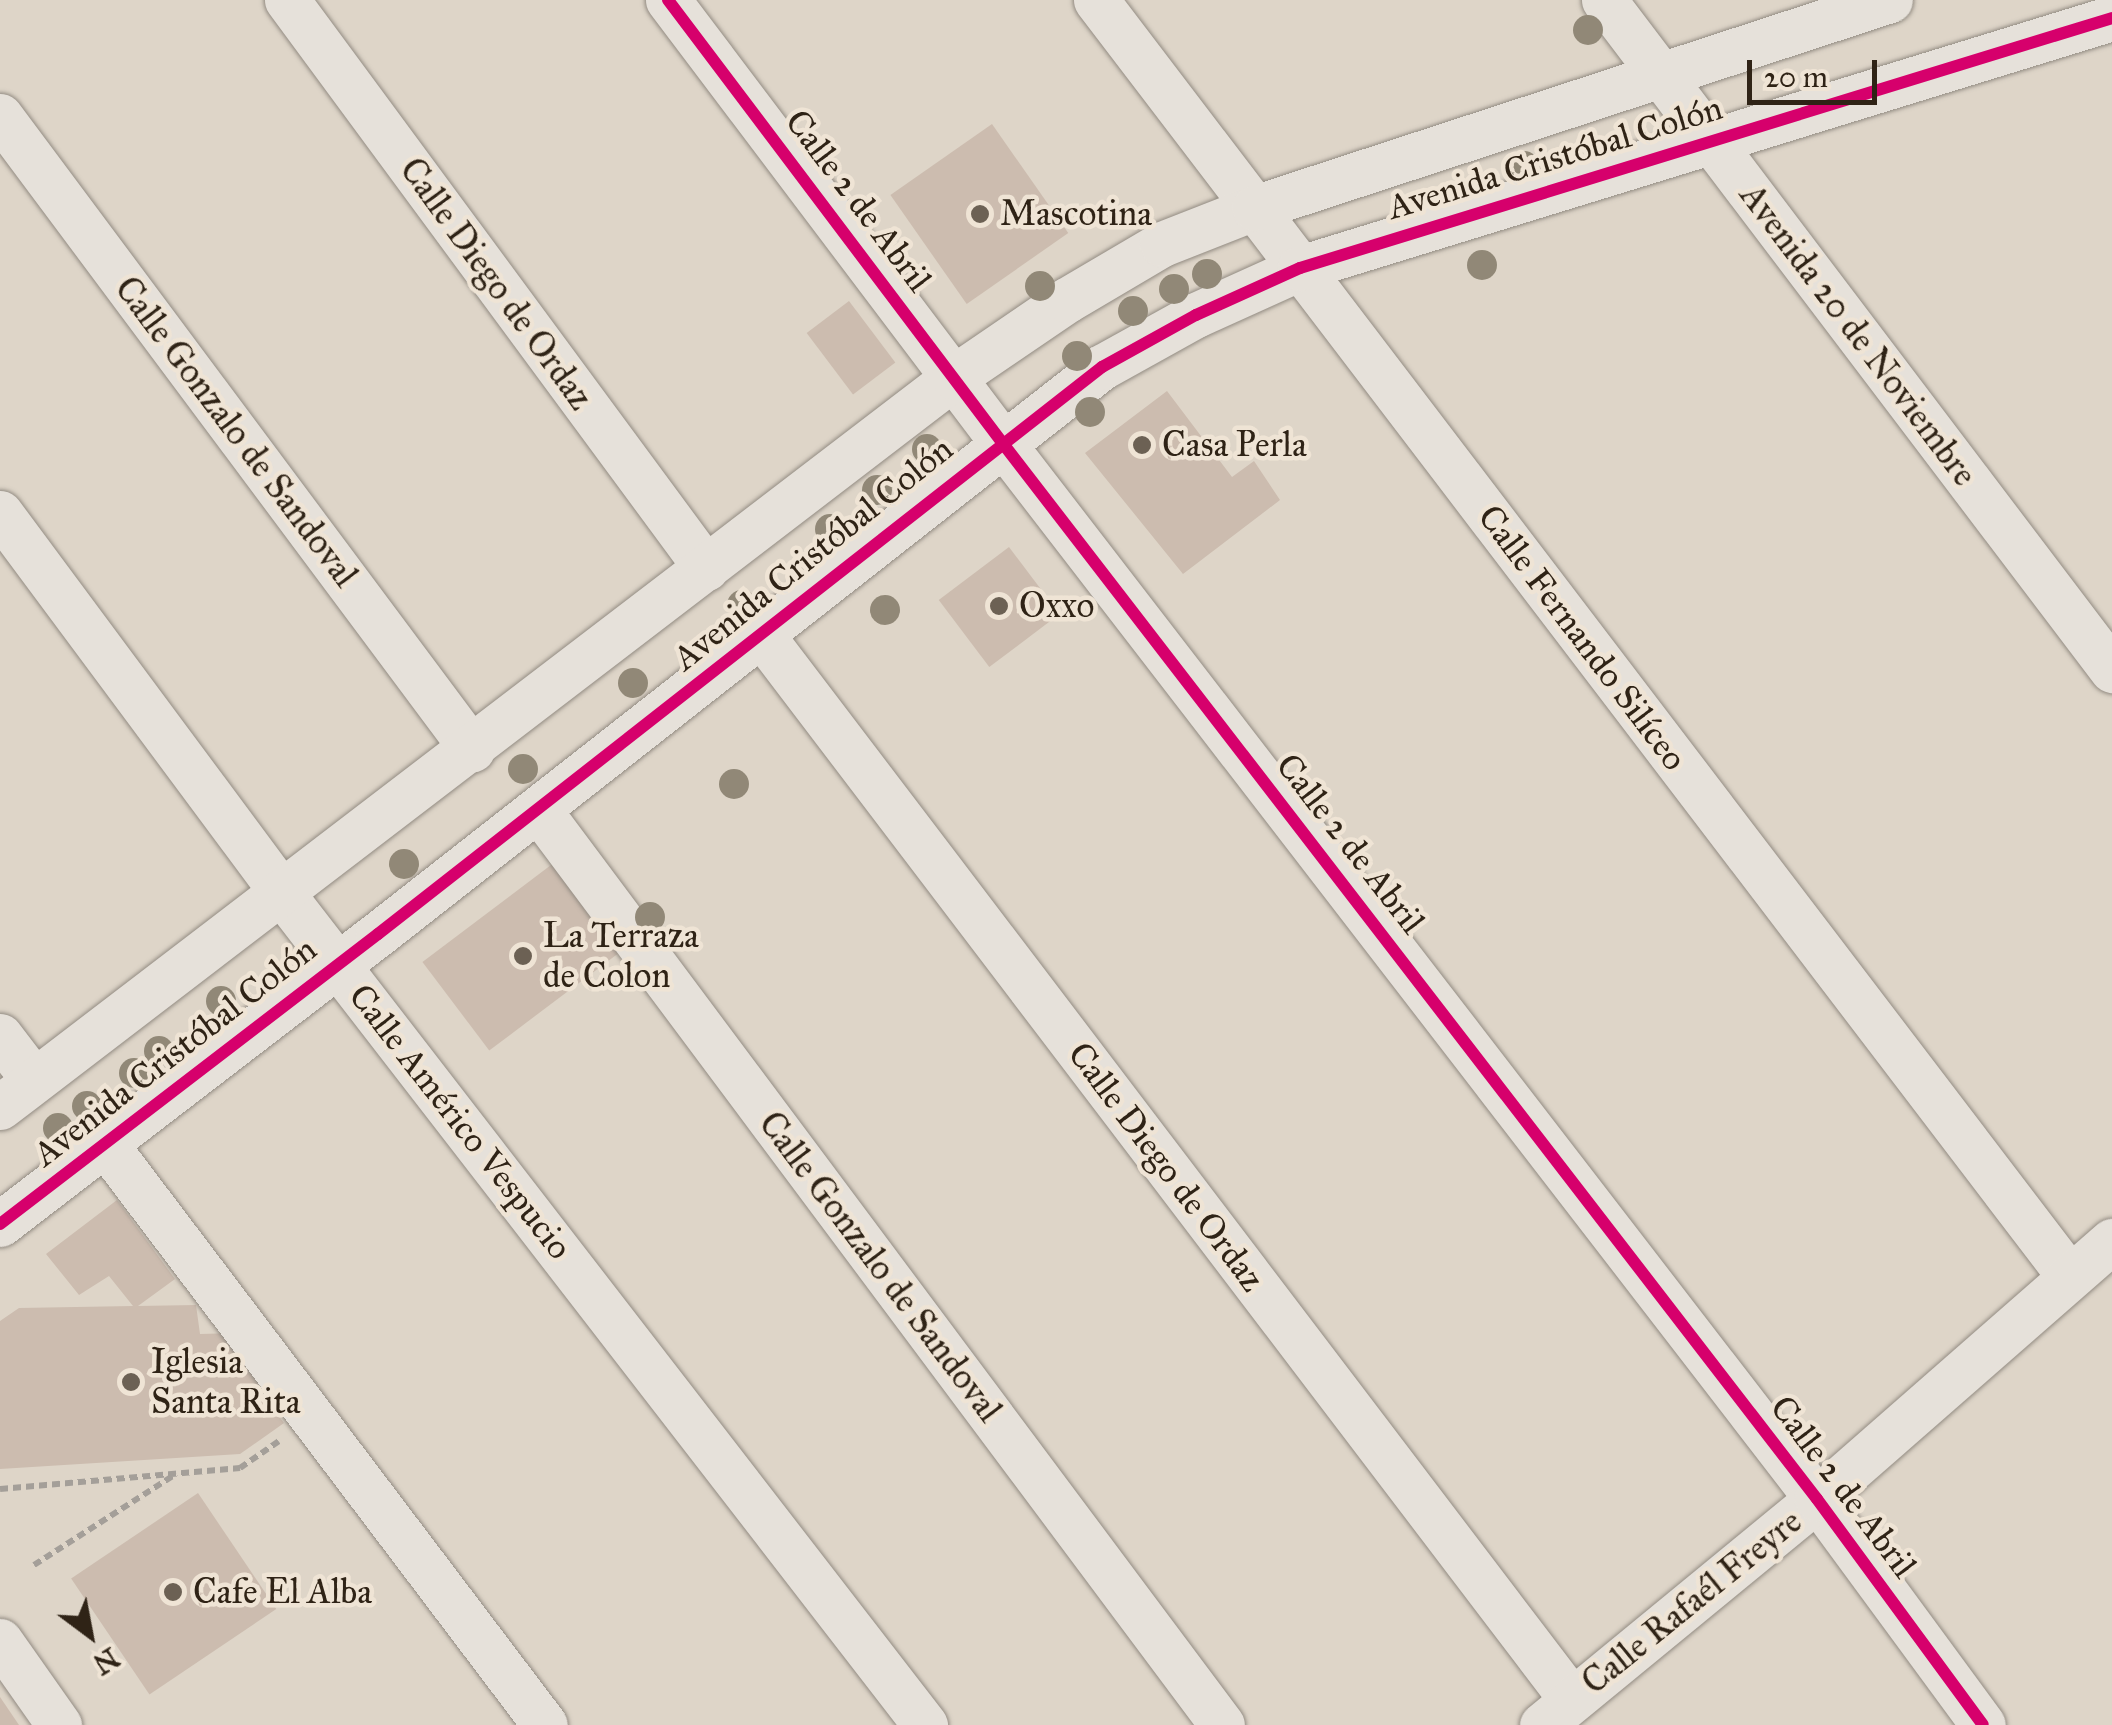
<!DOCTYPE html>
<meta charset="utf-8">
<style>
body{margin:0}
#map{position:relative;width:2112px;height:1725px;overflow:hidden;background:#ded5c8;font-family:"IM FELL Great Primer",serif}
div>[style]{position:absolute}
[style*='--x']{left:calc(var(--x)*1px);top:calc(var(--y)*1px);width:calc(var(--w)*1px);rotate:calc(var(--a)*1deg)}
.building>*{inset:0;background:#ccbcaf;transform-origin:0 0}
.path>*{height:6px;margin-top:-3px;transform-origin:0;background:repeating-linear-gradient(90deg,#a49f99 0 8px,transparent 0 13px)}
.roads{filter:drop-shadow(0 0 2px #928b82) drop-shadow(0 0 2px #928b82)}
.minor>*{height:45px;margin:-22.5px;padding:0 22.5px;transform-origin:22.5px;border-radius:22.5px;background:#e6e1da}
.cycleway>*{height:12px;margin:-6px;padding:0 6px;transform-origin:6px;border-radius:6px;background:#d6006c}
.trees>*{width:30px;height:30px;margin:-15px;border-radius:50%;background:#918877}
.dots>*{width:28px;height:28px;translate:-50% -50%;box-sizing:border-box;border:5px solid #efe4d5;border-radius:50%}
span{translate:-50% -50%;white-space:nowrap;text-align:center;line-height:1.15;-webkit-text-stroke:9px #efe4d5;paint-order:stroke}
.street-label{font-size:35px;color:#2f2316}
.poi-label{font-size:35px;color:#2f2316}
.left{translate:0 -50%;text-align:left}
.north{position:absolute;left:40px;top:1585px;width:100px;height:100px;-webkit-text-stroke:8px #efe4d5;paint-order:stroke;rotate:148deg;font-size:28px;font-weight:700;line-height:40px;text-align:center;color:#2f2316}
.north::after{content:'';display:block;margin:auto;width:35px;height:45px;background:#2f2316;clip-path:polygon(50% 0,100% 100%,50% 72%,0 100%)}
.scale{position:absolute;left:1747px;top:60px;width:130px;height:45px;box-sizing:border-box;border:5px solid #2f2316;border-top:0;padding-left:12px;font-size:30px;line-height:35px;white-space:nowrap;color:#2f2316;-webkit-text-stroke:8px #efe4d5;paint-order:stroke}
</style>
<div id="map">
<div class="building">
<div style="left:992px;top:124px;width:133px;height:124px;rotate:55deg"></div>
<div style="left:849px;top:301px;width:77px;height:53px;rotate:53deg"></div>
<div style="clip-path:polygon(1167px 391px,1232px 477px,1254px 461px,1280px 500px,1183px 574px,1085px 453px)"></div>
<div style="left:1009px;top:547px;width:84px;height:88px;rotate:53deg"></div>
<div style="left:555px;top:862px;width:111px;height:166px;rotate:53deg"></div>
<div style="clip-path:polygon(117px 1200px,175px 1279px,138px 1306px,196px 1305px,200px 1334px,238px 1333px,266px 1375px,257px 1388px,284px 1423px,240px 1454px,0 1469px,0 1321px,19px 1308px,133px 1306px,109px 1276px,79px 1295px,46px 1254px)"></div>
<div style="left:198px;top:1493px;width:140px;height:153px;rotate:56deg"></div>
<div style="clip-path:polygon(0 1697px,19px 1725px,0 1725px)"></div>
</div>
<div class="path">
<div style="--x:0;--y:1489;--w:241;--a:-5"></div>
<div style="--x:240;--y:1468;--w:47;--a:-34.7"></div>
<div style="--x:34;--y:1565;--w:169;--a:-32.7"></div>
</div>
<div class="roads">
<div class="minor">
<div style="--x:287;--y:0;--w:706;--a:53.58"></div>
<div style="--x:668;--y:0;--w:553;--a:52.94"></div>
<div style="--x:1001;--y:441;--w:1336;--a:52.36"></div>
<div style="--x:1817;--y:1499;--w:280;--a:53.7"></div>
<div style="--x:1096;--y:0;--w:1605;--a:52.67"></div>
<div style="--x:1604;--y:0;--w:841;--a:52.83"></div>
<div style="--x:0;--y:116;--w:790;--a:53.29"></div>
<div style="--x:0;--y:513;--w:472;--a:53.4"></div>
<div style="--x:281;--y:892;--w:1053;--a:52.29"></div>
<div style="--x:761;--y:634;--w:1339;--a:52.74"></div>
<div style="--x:538;--y:809;--w:1143;--a:53.25"></div>
<div style="--x:0;--y:1036;--w:54;--a:52.5"></div>
<div style="--x:0;--y:1107;--w:1201;--a:-37.42"></div>
<div style="--x:954;--y:377;--w:137;--a:-34.3"></div>
<div style="--x:1067;--y:300;--w:110;--a:-30.5"></div>
<div style="--x:1162;--y:244;--w:99;--a:-21.4"></div>
<div style="--x:1254;--y:208;--w:669;--a:-18.11"></div>
<div style="--x:106;--y:1145;--w:727;--a:52.88"></div>
<div style="--x:0;--y:1224;--w:476;--a:-37.5"></div>
<div style="--x:378;--y:934;--w:920;--a:-38.07"></div>
<div style="--x:1102;--y:367;--w:107;--a:-29"></div>
<div style="--x:1196;--y:315;--w:114;--a:-24.3"></div>
<div style="--x:1300;--y:268;--w:850;--a:-17.11"></div>
<div style="--x:0;--y:1641;--w:103;--a:54.9"></div>
<div style="--x:1542;--y:1725;--w:356;--a:-39.4"></div>
<div style="--x:1817;--y:1499;--w:392;--a:-41.2"></div>
</div>
</div>
<div class="cycleway">
<div style="--x:668;--y:0;--w:553;--a:52.94"></div>
<div style="--x:1001;--y:441;--w:1336;--a:52.36"></div>
<div style="--x:1817;--y:1499;--w:280;--a:53.7"></div>
<div style="--x:0;--y:1224;--w:476;--a:-37.5"></div>
<div style="--x:378;--y:934;--w:920;--a:-38.07"></div>
<div style="--x:1102;--y:367;--w:107;--a:-29"></div>
<div style="--x:1196;--y:315;--w:114;--a:-24.3"></div>
<div style="--x:1300;--y:268;--w:850;--a:-17.11"></div>
</div>
<div class="trees">
<div style="left:1588px;top:30px"></div>
<div style="left:1524px;top:166px"></div>
<div style="left:1482px;top:265px"></div>
<div style="left:1207px;top:274px"></div>
<div style="left:1040px;top:286px"></div>
<div style="left:1174px;top:289px"></div>
<div style="left:1133px;top:311px"></div>
<div style="left:1077px;top:356px"></div>
<div style="left:1090px;top:412px"></div>
<div style="left:927px;top:449px"></div>
<div style="left:877px;top:490px"></div>
<div style="left:830px;top:529px"></div>
<div style="left:742px;top:605px"></div>
<div style="left:885px;top:610px"></div>
<div style="left:633px;top:683px"></div>
<div style="left:523px;top:769px"></div>
<div style="left:734px;top:784px"></div>
<div style="left:404px;top:864px"></div>
<div style="left:650px;top:917px"></div>
<div style="left:221px;top:1001px"></div>
<div style="left:159px;top:1051px"></div>
<div style="left:134px;top:1073px"></div>
<div style="left:87px;top:1106px"></div>
<div style="left:58px;top:1128px"></div>
</div>
<div class="dots">
<div style="left:980px;top:214px;background:#6c6154"></div>
<div style="left:1142px;top:445px;background:#6c6154"></div>
<div style="left:999px;top:606px;background:#6c6154"></div>
<div style="left:523px;top:956px;background:#6c6154"></div>
<div style="left:131px;top:1382px;background:#6c6154"></div>
<div style="left:173px;top:1592px;background:#6c6154"></div>
</div>
<div class="street-label">
<span style="left:1555px;top:158px;rotate:-17deg">Avenida Cristóbal Colón</span>
<span style="left:858px;top:201px;rotate:53deg">Calle 2 de Abril</span>
<span style="left:496px;top:284px;rotate:54deg">Calle Diego de Ordaz</span>
<span style="left:1858px;top:335px;rotate:53deg">Avenida 20 de Noviembre</span>
<span style="left:236px;top:432px;rotate:53deg">Calle Gonzalo de Sandoval</span>
<span style="left:813px;top:554px;rotate:-39deg">Avenida Cristóbal Colón</span>
<span style="left:1582px;top:638px;rotate:53deg">Calle Fernando Silíceo</span>
<span style="left:1350px;top:844px;rotate:52deg">Calle 2 de Abril</span>
<span style="left:175px;top:1052px;rotate:-38deg">Avenida Cristóbal Colón</span>
<span style="left:460px;top:1122px;rotate:52deg">Calle Américo Vespucio</span>
<span style="left:1166px;top:1167px;rotate:53deg">Calle Diego de Ordaz</span>
<span style="left:880px;top:1267px;rotate:53deg">Calle Gonzalo de Sandoval</span>
<span style="left:1843px;top:1487px;rotate:53deg">Calle 2 de Abril</span>
<span style="left:1692px;top:1602px;rotate:-39deg">Calle Rafaél Freyre</span>
</div>
<div class="poi-label">
<span class="left" style="left:1000px;top:214px">Mascotina</span>
<span class="left" style="left:1162px;top:445px">Casa Perla</span>
<span class="left" style="left:1019px;top:606px">Oxxo</span>
<span class="left" style="left:543px;top:956px">La Terraza<br>de Colon</span>
<span class="left" style="left:151px;top:1382px">Iglesia<br>Santa Rita</span>
<span class="left" style="left:193px;top:1592px">Cafe El Alba</span>
</div>
<div class="north">N</div>
<div class="scale">20 m</div>
</div>
